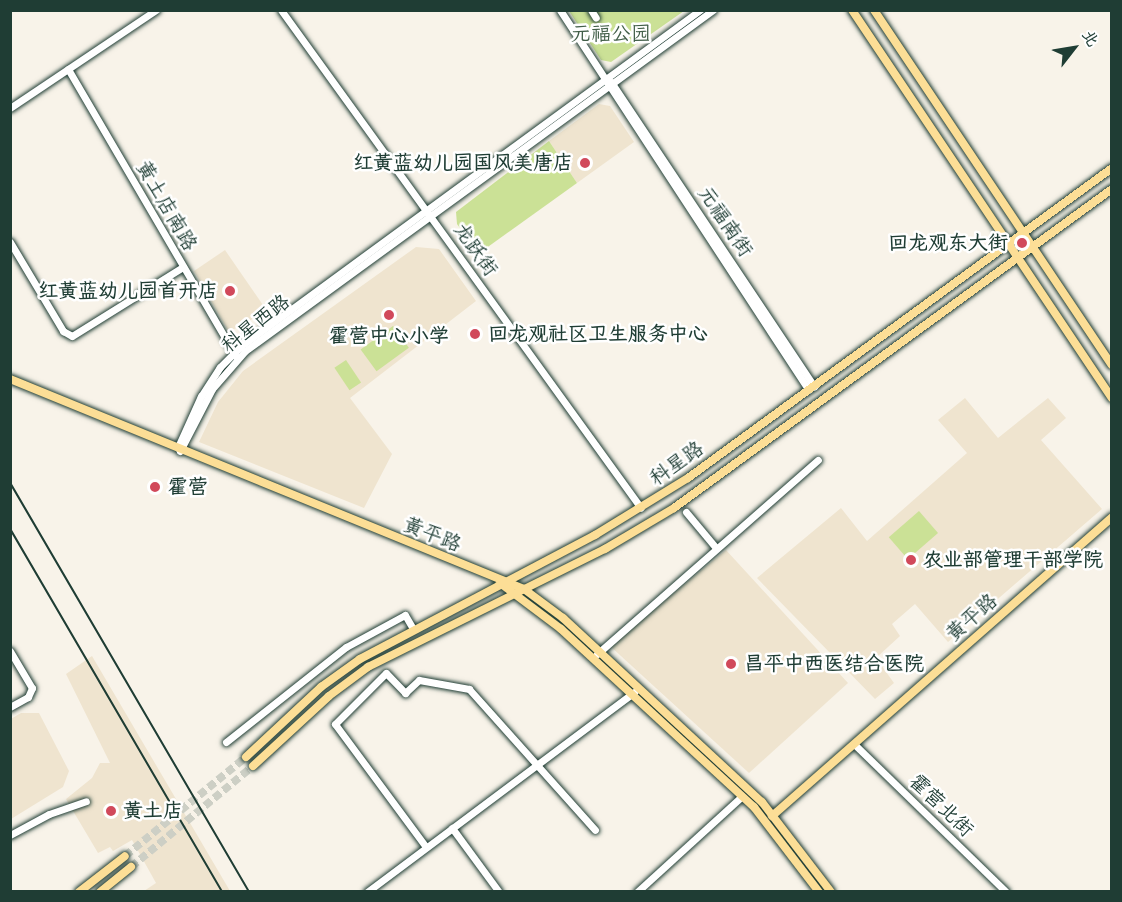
<!DOCTYPE html>
<meta charset="utf-8">
<style>
body{margin:0}
#map{position:relative;width:1122px;height:902px;overflow:hidden;background:#f8f3e9;font-family:Mynerve,"LXGW WenKai TC",sans-serif}
div>[style]{position:absolute}
[style*='--x']{left:calc(var(--x)*1px);top:calc(var(--y)*1px);width:calc(var(--w)*1px);rotate:calc(var(--a)*1deg)}
.built>*{inset:0;background:#efe4cf}
.green>*{inset:0;background:#cbe196;transform-origin:0 0}
.major-tunnel>*{height:8px;margin-top:-4px;transform-origin:0;background:repeating-linear-gradient(90deg,#cdcfc5 0 8px,transparent 0 12px)}
.roads{filter:drop-shadow(0 0 2px #1f3d34) drop-shadow(0 0 2px #1f3d34)}
.minor>*{height:7px;margin:-3.5px;padding:0 3.5px;transform-origin:3.5px;border-radius:3.5px;background:#fff}
.major>*{height:8px;margin:-4px;padding:0 4px;transform-origin:4px;border-radius:4px;background:#fcde96}
.rail>*{height:1.5px;margin:-0.75px;padding:0 0.75px;transform-origin:0.75px;border-radius:0.75px;background:#1f3d34}
.dots>*{width:16px;height:16px;translate:-50% -50%;box-sizing:border-box;border:3px solid #fff;border-radius:50%}
span{translate:-50% -50%;white-space:nowrap;text-align:center;line-height:1.15;-webkit-text-stroke:5px #fff;paint-order:stroke}
.park-label{font-size:20px;color:#415e48}
.poi-label{font-size:20px;color:#1f3d34;font-weight:700}
.right{translate:-100% -50%;text-align:right}
.left{translate:0 -50%;text-align:left}
.street-label{font-size:20px;color:#1f3d34}
.frame{position:absolute;inset:0;border:12px solid #1f3d34;pointer-events:none}
.north{position:absolute;left:1044px;top:18px;width:60px;height:60px;-webkit-text-stroke:4px #fff;paint-order:stroke;rotate:59deg;font-size:16px;font-weight:700;line-height:24px;text-align:center;color:#1f3d34}
.north::after{content:'';display:block;margin:auto;width:21px;height:27px;background:#1f3d34;clip-path:polygon(50% 0,100% 100%,50% 72%,0 100%)}
</style>
<div id="map">
<div class="built">
<div style="clip-path:polygon(599px 104px,610px 106px,634px 142px,577px 183px,549px 141px)"></div>
<div style="clip-path:polygon(416px 247px,439px 249px,476px 301px,350px 398px,392px 454px,364px 508px,199px 442px,218px 402px,243px 371px)"></div>
<div style="clip-path:polygon(225px 250px,267px 311px,229px 332px,194px 271px)"></div>
<div style="clip-path:polygon(965px 398px,998px 438px,1048px 398px,1066px 418px,1041px 440px,1102px 509px,948px 642px,915px 604px,892px 624px,900px 636px,876px 658px,894px 683px,875px 699px,757px 578px,841px 508px,867px 541px,967px 453px,938px 420px)"></div>
<div style="clip-path:polygon(726px 550px,848px 683px,749px 773px,610px 646px)"></div>
<div style="clip-path:polygon(92px 656px,230px 891px,144px 891px,156px 883px,132px 840px,113px 851px,110px 847px,98px 853px,66px 799px,92px 778px,100px 763px,110px 763px,66px 674px)"></div>
<div style="clip-path:polygon(21px 713px,39px 713px,69px 771px,63px 787px,11px 819px,11px 719px)"></div>
</div>
<div class="green">
<div style="clip-path:polygon(569px 11px,684px 11px,611px 62px,601px 60px)"></div>
<div style="clip-path:polygon(549px 141px,577px 183px,478px 254px,457px 224px,456px 212px)"></div>
<div style="left:393px;top:326px;width:27px;height:40px;rotate:54deg"></div>
<div style="left:346px;top:360px;width:27px;height:14px;rotate:56deg"></div>
<div style="left:919px;top:511px;width:29px;height:40px;rotate:49deg"></div>
</div>
<div class="major-tunnel">
<div style="--x:125;--y:856;--w:156;--a:-39.3"></div>
<div style="--x:131;--y:867;--w:158;--a:-39.6"></div>
</div>
<div class="roads">
<div class="minor">
<div style="--x:281;--y:10;--w:614;--a:54.14"></div>
<div style="--x:560;--y:10;--w:454;--a:56.8"></div>
<div style="--x:591;--y:10;--w:9;--a:58"></div>
<div style="--x:700;--y:10;--w:569;--a:143.79"></div>
<div style="--x:241;--y:346;--w:30;--a:135"></div>
<div style="--x:220;--y:367;--w:35;--a:123"></div>
<div style="--x:201;--y:396;--w:56;--a:114.3"></div>
<div style="--x:178;--y:447;--w:4;--a:63"></div>
<div style="--x:180;--y:451;--w:70;--a:-62.7"></div>
<div style="--x:212;--y:389;--w:50;--a:-49"></div>
<div style="--x:245;--y:351;--w:579;--a:-36.08"></div>
<div style="--x:68;--y:69;--w:333;--a:59.7"></div>
<div style="--x:611;--y:82;--w:366;--a:56.3"></div>
<div style="--x:10;--y:108;--w:176;--a:-33.9"></div>
<div style="--x:10;--y:242;--w:104;--a:59.2"></div>
<div style="--x:63;--y:331;--w:10;--a:29"></div>
<div style="--x:72;--y:336;--w:131;--a:-31.9"></div>
<div style="--x:686;--y:512;--w:47;--a:50.2"></div>
<div style="--x:10;--y:651;--w:43;--a:59.3"></div>
<div style="--x:32;--y:688;--w:10;--a:114"></div>
<div style="--x:28;--y:697;--w:21;--a:151"></div>
<div style="--x:597;--y:654;--w:294;--a:-41.3"></div>
<div style="--x:226;--y:742;--w:153;--a:-38.4"></div>
<div style="--x:346;--y:647;--w:67;--a:-28.5"></div>
<div style="--x:405;--y:615;--w:16;--a:60"></div>
<div style="--x:854;--y:744;--w:212;--a:44.2"></div>
<div style="--x:452;--y:828;--w:79;--a:53.7"></div>
<div style="--x:10;--y:835;--w:44;--a:-28.3"></div>
<div style="--x:49;--y:814;--w:39;--a:-19"></div>
<div style="--x:426;--y:847;--w:153;--a:-126.5"></div>
<div style="--x:335;--y:724;--w:72;--a:-45"></div>
<div style="--x:386;--y:673;--w:28;--a:46"></div>
<div style="--x:405;--y:693;--w:19;--a:-43"></div>
<div style="--x:419;--y:680;--w:51;--a:10.2"></div>
<div style="--x:469;--y:689;--w:189;--a:48.2"></div>
<div style="--x:367;--y:892;--w:334;--a:-36.8"></div>
<div style="--x:637;--y:892;--w:142;--a:-42.4"></div>
</div>
<div class="major">
<div style="--x:852;--y:10;--w:467;--a:56.2"></div>
<div style="--x:874;--y:10;--w:427;--a:56.2"></div>
<div style="--x:10;--y:379;--w:555;--a:22.22"></div>
<div style="--x:524;--y:589;--w:49;--a:36.6"></div>
<div style="--x:563;--y:618;--w:271;--a:42.8"></div>
<div style="--x:762;--y:802;--w:113;--a:52.5"></div>
<div style="--x:500;--y:583;--w:76;--a:37"></div>
<div style="--x:561;--y:629;--w:263;--a:42.7"></div>
<div style="--x:754;--y:807;--w:107;--a:52.6"></div>
<div style="--x:246;--y:757;--w:103;--a:-43"></div>
<div style="--x:321;--y:687;--w:48;--a:-35.7"></div>
<div style="--x:360;--y:659;--w:266;--a:-27.8"></div>
<div style="--x:595;--y:535;--w:109;--a:-31.5"></div>
<div style="--x:688;--y:478;--w:525;--a:-36.17"></div>
<div style="--x:253;--y:766;--w:103;--a:-42.6"></div>
<div style="--x:329;--y:696;--w:49;--a:-36.6"></div>
<div style="--x:368;--y:667;--w:265;--a:-26.5"></div>
<div style="--x:605;--y:549;--w:80;--a:-30.7"></div>
<div style="--x:674;--y:508;--w:542;--a:-36.07"></div>
<div style="--x:772;--y:816;--w:453;--a:-41.3"></div>
<div style="--x:79;--y:892;--w:58;--a:-38"></div>
<div style="--x:100;--y:892;--w:40;--a:-39"></div>
</div>
</div>
<div class="rail">
<div style="--x:10;--y:482;--w:475;--a:59.7"></div>
<div style="--x:10;--y:528;--w:422;--a:59.7"></div>
</div>
<div class="dots">
<div style="left:585px;top:163px;background:#d1495b"></div>
<div style="left:1022px;top:243px;background:#d1495b"></div>
<div style="left:230px;top:291px;background:#d1495b"></div>
<div style="left:389px;top:315px;background:#d1495b"></div>
<div style="left:475px;top:334px;background:#d1495b"></div>
<div style="left:155px;top:487px;background:#d1495b"></div>
<div style="left:911px;top:560px;background:#d1495b"></div>
<div style="left:731px;top:664px;background:#d1495b"></div>
<div style="left:111px;top:811px;background:#d1495b"></div>
</div>
<div class="park-label">
<span style="left:611px;top:34px">元福公园</span>
</div>
<div class="poi-label">
<span class="right" style="left:573px;top:163px">红黄蓝幼儿园国风美唐店</span>
<span class="right" style="left:1008px;top:243px">回龙观东大街</span>
<span class="right" style="left:218px;top:291px">红黄蓝幼儿园首开店</span>
<span class="left" style="left:488px;top:334px">回龙观社区卫生服务中心</span>
<span style="left:389px;top:336px">霍营中心小学</span>
<span class="left" style="left:168px;top:487px">霍营</span>
<span class="left" style="left:923px;top:560px">农业部管理干部学院</span>
<span class="left" style="left:744px;top:664px">昌平中西医结合医院</span>
<span class="left" style="left:123px;top:811px">黄土店</span>
</div>
<div class="street-label">
<span style="left:166px;top:206px;rotate:60deg">黄土店南路</span>
<span style="left:725px;top:222px;rotate:56deg">元福南街</span>
<span style="left:475px;top:250px;rotate:54deg">龙跃街</span>
<span style="left:256px;top:324px;rotate:-38deg">科星西路</span>
<span style="left:677px;top:464px;rotate:-35deg">科星路</span>
<span style="left:432px;top:535px;rotate:22deg">黄平路</span>
<span style="left:972px;top:618px;rotate:-41deg">黄平路</span>
<span style="left:941px;top:806px;rotate:44deg">霍营北街</span>
</div>
<div class="frame"></div>
<div class="north">北</div>
</div>
